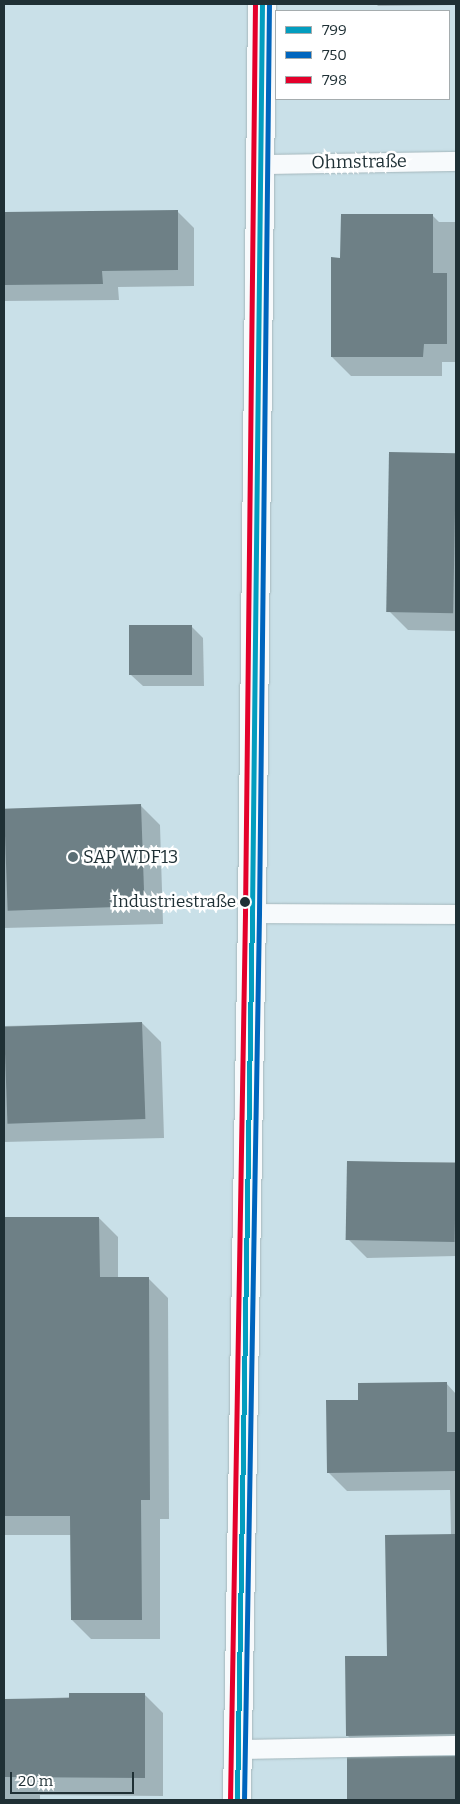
<!DOCTYPE html>
<meta charset="utf-8">
<style>
body{margin:0}
#map{position:relative;width:460px;height:1804px;overflow:hidden;background:#c9e0e8;font-family:Bitter,serif}
div>[style]{position:absolute}
[style*='--x']{left:calc(var(--x)*1px);top:calc(var(--y)*1px);width:calc(var(--w)*1px);rotate:calc(var(--a)*1deg)}
.shadow>*{inset:0;background:#0003;transform-origin:0 0}
.building>*{inset:0;background:#6e8086;transform-origin:0 0}
.roads{filter:drop-shadow(0 0 1px #a4b6bb) drop-shadow(0 0 1px #a4b6bb)}
.lane>*{height:19px;margin:-9.5px;padding:0 9.5px;transform-origin:9.5px;border-radius:9.5px;background:#f7fafc}
.street>*{height:28px;margin:-14px;padding:0 14px;transform-origin:14px;border-radius:14px;background:#f7fafc}
.bus-1>*{height:5px;margin:-2.5px;padding:0 2.5px;transform-origin:2.5px;border-radius:2.5px;background:#039dbf}
.bus-2>*{height:5px;margin:-2.5px;padding:0 2.5px;transform-origin:2.5px;border-radius:2.5px;background:#0065bd}
.bus-3>*{height:5px;margin:-2.5px;padding:0 2.5px;transform-origin:2.5px;border-radius:2.5px;background:#e4002b}
.dots>*{width:14px;height:14px;translate:-50% -50%;box-sizing:border-box;border:2px solid #fff;border-radius:50%}
span{translate:-50% -50%;white-space:nowrap;text-align:center;line-height:1.15;-webkit-text-stroke:5px #fff;paint-order:stroke}
.bus-label{font-size:17px;color:#1f3035}
.right{translate:-100% -50%;text-align:right}
.street-label{font-size:18px;color:#1f3035}
.poi-label{font-size:18px;color:#1f3035}
.left{translate:0 -50%;text-align:left}
.frame{position:absolute;inset:0;border:5px solid #1f3035;pointer-events:none}
.legend{position:absolute;left:275px;top:10px;width:175px;height:90px;box-sizing:border-box;background:#fff;border:1px solid #a5acae;margin:0;padding:6px 9px;list-style:none;font-size:15px;color:#1f3035}
.legend li{display:flex;align-items:center;gap:10px;height:25px}
.legend b{width:25px;border:1px solid #a5acae}
.scale{position:absolute;left:10px;top:1772px;width:124px;height:22px;box-sizing:border-box;border:2px solid #1f3035;border-top:0;padding-left:6px;font-size:15px;line-height:18px;white-space:nowrap;color:#1f3035;-webkit-text-stroke:4px #fff;paint-order:stroke}
</style>
<div id="map">
<div class="shadow">
<div style="clip-path:polygon(376px 4px,456px 4px,456px 5px,378px 6px)"></div>
<div style="clip-path:polygon(177px 211px,194px 228px,194px 286px,118px 287px,119px 300px,4px 301px,4px 213px)"></div>
<div style="clip-path:polygon(433px 216px,439px 222px,456px 222px,456px 362px,442px 362px,442px 376px,351px 376px,332px 357px,342px 259px)"></div>
<div style="clip-path:polygon(390px 454px,456px 454px,456px 631px,408px 630px,390px 612px)"></div>
<div style="clip-path:polygon(191px 626px,203px 638px,204px 686px,143px 686px,131px 675px)"></div>
<div style="clip-path:polygon(141px 806px,160px 825px,163px 924px,4px 928px,4px 809px)"></div>
<div style="clip-path:polygon(142px 1023px,161px 1042px,164px 1138px,4px 1142px,4px 1026px)"></div>
<div style="clip-path:polygon(348px 1162px,456px 1162px,456px 1256px,367px 1258px,349px 1240px)"></div>
<div style="clip-path:polygon(4px 1218px,99px 1218px,118px 1237px,118px 1279px,149px 1279px,168px 1298px,169px 1519px,160px 1519px,160px 1639px,91px 1639px,72px 1620px,71px 1535px,4px 1535px)"></div>
<div style="clip-path:polygon(446px 1383px,456px 1394px,456px 1753px,366px 1754px,347px 1735px,451px 1535px,450px 1490px,347px 1491px,328px 1472px,359px 1401px)"></div>
<div style="clip-path:polygon(144px 1694px,163px 1713px,163px 1796px,40px 1795px,40px 1800px,4px 1800px,4px 1700px)"></div>
<div style="left:456px;top:1758px;width:42px;height:108px;rotate:90deg"></div>
</div>
<div class="building">
<div style="clip-path:polygon(178px 210px,178px 270px,102px 271px,103px 284px,4px 285px,4px 212px)"></div>
<div style="clip-path:polygon(341px 214px,433px 214px,433px 273px,447px 273px,447px 344px,424px 344px,423px 357px,331px 357px,331px 257px,340px 258px)"></div>
<div style="left:389px;top:452px;width:67px;height:160px;rotate:1deg"></div>
<div style="left:129px;top:625px;width:63px;height:50px"></div>
<div style="left:141px;top:804px;width:102px;height:137px;rotate:88deg"></div>
<div style="left:142px;top:1022px;width:97px;height:138px;rotate:88deg"></div>
<div style="left:347px;top:1161px;width:109px;height:79px;rotate:1deg"></div>
<div style="clip-path:polygon(4px 1217px,99px 1217px,100px 1277px,149px 1277px,150px 1500px,141px 1500px,142px 1620px,71px 1620px,70px 1516px,4px 1516px)"></div>
<div style="clip-path:polygon(447px 1382px,447px 1432px,456px 1432px,456px 1471px,327px 1473px,326px 1400px,358px 1400px,358px 1383px)"></div>
<div style="clip-path:polygon(456px 1534px,456px 1734px,346px 1736px,345px 1656px,387px 1656px,385px 1535px)"></div>
<div style="clip-path:polygon(69px 1693px,145px 1693px,145px 1778px,4px 1777px,4px 1699px,69px 1698px)"></div>
<div style="left:456px;top:1756px;width:44px;height:109px;rotate:90deg"></div>
</div>
<div class="roads">
<div class="lane">
<div style="--x:261;--y:164;--w:195;--a:-0.9"></div>
<div style="--x:252;--y:913;--w:204;--a:0.3"></div>
<div style="--x:238;--y:1749;--w:218;--a:-1.1"></div>
</div>
<div class="street">
<div style="--x:237;--y:1800;--w:887;--a:-89.03"></div>
<div style="--x:252;--y:913;--w:909;--a:-89.37"></div>
</div>
</div>
<div class="bus-1">
<div style="--x:237;--y:1800;--w:887;--a:-89.03"></div>
<div style="--x:252;--y:913;--w:909;--a:-89.37"></div>
</div>
<div class="bus-2">
<div style="--x:244;--y:1800;--w:887;--a:-89.03"></div>
<div style="--x:259;--y:913;--w:909;--a:-89.37"></div>
</div>
<div class="bus-3">
<div style="--x:230;--y:1800;--w:887;--a:-89.03"></div>
<div style="--x:245;--y:913;--w:909;--a:-89.37"></div>
</div>
<div class="dots">
<div style="left:73px;top:857px;background:#5a6e74"></div>
<div style="left:245px;top:902px;background:#1f3035"></div>
</div>
<div class="bus-label">
<span class="right" style="left:236px;top:902px">Industriestraße</span>
</div>
<div class="street-label">
<span style="left:359px;top:162px;rotate:-1deg">Ohmstraße</span>
</div>
<div class="poi-label">
<span class="left" style="left:83px;top:857px">SAP WDF13</span>
</div>
<div class="frame"></div>
<ul class="legend">
<li><b style="height:6px;background:#039dbf"></b>799</li>
<li><b style="height:6px;background:#0065bd"></b>750</li>
<li><b style="height:6px;background:#e4002b"></b>798</li>
</ul>
<div class="scale">20 m</div>
</div>
